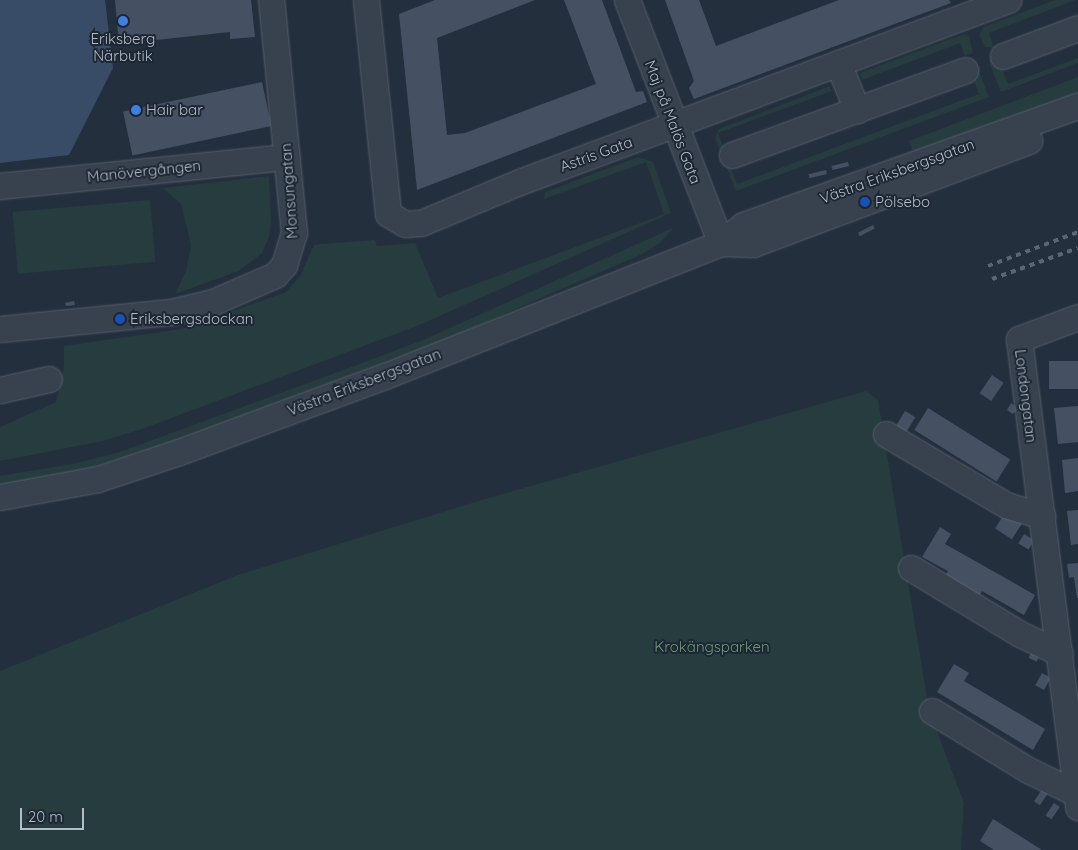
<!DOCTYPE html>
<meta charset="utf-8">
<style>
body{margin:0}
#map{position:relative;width:1078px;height:850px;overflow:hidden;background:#242f3e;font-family:Quicksand,sans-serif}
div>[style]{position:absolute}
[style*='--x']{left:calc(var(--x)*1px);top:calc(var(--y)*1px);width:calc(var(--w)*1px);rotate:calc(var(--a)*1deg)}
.green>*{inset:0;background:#263c3f;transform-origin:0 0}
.water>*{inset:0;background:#394c67}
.building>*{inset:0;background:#455162;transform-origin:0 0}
.roads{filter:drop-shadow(0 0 1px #565f6c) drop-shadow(0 0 1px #565f6c)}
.minor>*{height:25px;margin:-12.5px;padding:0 12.5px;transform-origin:12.5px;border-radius:12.5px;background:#38414e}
.rail>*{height:4px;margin-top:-2px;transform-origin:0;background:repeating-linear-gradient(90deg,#5a6575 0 5px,transparent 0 10px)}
.dots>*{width:14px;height:14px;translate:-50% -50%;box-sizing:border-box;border:2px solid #1d2633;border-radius:50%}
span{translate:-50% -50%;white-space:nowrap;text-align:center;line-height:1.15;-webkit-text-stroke:4px #1d2633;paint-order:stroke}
.poi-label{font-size:15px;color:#b4bcc9}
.left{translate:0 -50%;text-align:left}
.street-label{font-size:15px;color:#b4bcc9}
.park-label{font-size:15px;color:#6b9a76}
.scale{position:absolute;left:20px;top:808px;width:64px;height:22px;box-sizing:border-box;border:2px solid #b4bcc9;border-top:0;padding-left:6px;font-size:15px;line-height:18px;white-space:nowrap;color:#b4bcc9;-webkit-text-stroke:4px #1d2633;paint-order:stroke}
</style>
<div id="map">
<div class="green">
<div style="clip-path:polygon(1055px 0,1075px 0,989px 33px,994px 48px,985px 47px,979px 34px,984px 27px)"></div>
<div style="clip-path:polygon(964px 34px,969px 36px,973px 53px,965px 56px,960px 43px,862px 80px,860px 73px)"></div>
<div style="clip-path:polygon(991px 55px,997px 56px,1008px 84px,1078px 58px,1078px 63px,1001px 92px,990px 65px)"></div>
<div style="clip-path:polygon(975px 61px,989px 97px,736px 191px,715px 138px,719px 129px,830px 86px,832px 91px,718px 133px,737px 184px,979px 94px,968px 64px)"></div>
<div style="clip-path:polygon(1078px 77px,1078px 96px,914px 155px,909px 141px)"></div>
<div style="clip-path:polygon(638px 157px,653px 162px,671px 213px,417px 326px,142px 429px,103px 441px,0 461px,0 427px,56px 402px,64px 368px,64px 346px,182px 329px,286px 292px,300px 276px,314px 245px,320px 244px,375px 240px,377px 246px,415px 243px,438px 298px,664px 214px,646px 162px,544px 199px,545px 192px)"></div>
<div style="clip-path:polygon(269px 176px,271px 221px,269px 237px,262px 253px,239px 271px,175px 294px,186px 271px,191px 245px,181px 204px,163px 188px)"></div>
<div style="left:150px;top:200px;width:62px;height:138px;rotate:85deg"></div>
<div style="clip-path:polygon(673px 228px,660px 243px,640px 255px,442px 341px,164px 445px,84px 470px,0 485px,0 476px,73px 464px,120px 452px,365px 362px,423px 340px)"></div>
<div style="clip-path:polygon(866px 391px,878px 400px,929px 710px,964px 803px,961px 850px,0 850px,0 671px,238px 575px,482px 500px)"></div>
</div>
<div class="water">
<div style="clip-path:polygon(0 0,105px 0,113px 68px,69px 155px,0 163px)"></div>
</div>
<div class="building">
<div style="clip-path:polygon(115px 0,251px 0,255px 37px,230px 39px,230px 32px,119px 44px)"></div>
<div style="clip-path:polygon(435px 0,535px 0,437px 38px,447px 135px,465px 133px,596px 84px,564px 0,602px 0,636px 92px,643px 91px,647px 102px,417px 190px,399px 14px)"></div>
<div style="clip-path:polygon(665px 0,699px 0,716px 46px,839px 0,949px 0,951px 3px,694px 99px,689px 88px,694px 81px)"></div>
<div style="left:262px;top:82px;width:45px;height:142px;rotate:78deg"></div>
<div style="left:848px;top:162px;width:4px;height:17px;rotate:76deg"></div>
<div style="left:826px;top:170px;width:4px;height:18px;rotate:76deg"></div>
<div style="left:873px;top:225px;width:4px;height:17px;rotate:63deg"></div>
<div style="clip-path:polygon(74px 301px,75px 305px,66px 306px,65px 303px)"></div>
<div style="left:1078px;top:361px;width:28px;height:29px;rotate:90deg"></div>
<div style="left:992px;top:375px;width:14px;height:22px;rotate:34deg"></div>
<div style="clip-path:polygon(1011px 403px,1018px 408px,1013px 414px,1007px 410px)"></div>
<div style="clip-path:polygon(1078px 406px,1078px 442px,1058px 444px,1054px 408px)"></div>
<div style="left:928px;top:408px;width:97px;height:26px;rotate:32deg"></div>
<div style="left:905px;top:411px;width:12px;height:22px;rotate:31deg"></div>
<div style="clip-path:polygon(1078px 458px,1078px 491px,1065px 493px,1062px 460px)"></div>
<div style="left:1007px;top:510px;width:20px;height:22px;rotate:33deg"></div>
<div style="clip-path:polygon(1078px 510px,1078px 544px,1071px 545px,1067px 511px)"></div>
<div style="clip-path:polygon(940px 527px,951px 534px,945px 544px,1035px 595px,1024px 615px,982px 591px,978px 598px,944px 578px,948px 571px,922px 557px)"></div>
<div style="left:1024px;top:534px;width:12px;height:11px;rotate:31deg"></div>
<div style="clip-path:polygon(1078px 563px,1078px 598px,1077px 598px,1074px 577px,1069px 578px,1067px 564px)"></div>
<div style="left:1034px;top:647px;width:9px;height:12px;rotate:27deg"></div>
<div style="clip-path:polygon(954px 664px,969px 673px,964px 681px,1045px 729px,1033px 750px,937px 692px)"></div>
<div style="left:1042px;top:673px;width:10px;height:14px;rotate:29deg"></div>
<div style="left:1043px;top:788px;width:7px;height:16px;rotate:34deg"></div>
<div style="left:1054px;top:803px;width:7px;height:15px;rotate:34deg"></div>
<div style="clip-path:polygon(993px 819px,1042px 850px,994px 850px,980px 841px)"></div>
</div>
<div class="roads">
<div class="minor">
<div style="--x:366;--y:0;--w:215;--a:84.1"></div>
<div style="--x:388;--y:214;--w:20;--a:30"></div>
<div style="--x:405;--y:224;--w:16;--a:-4"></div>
<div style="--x:421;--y:223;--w:109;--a:-22.6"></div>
<div style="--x:522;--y:181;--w:519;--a:-20.43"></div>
<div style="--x:627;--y:0;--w:261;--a:68.9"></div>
<div style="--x:1003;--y:56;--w:80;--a:-20.5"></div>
<div style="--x:838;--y:63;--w:51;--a:68"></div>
<div style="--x:732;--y:155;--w:248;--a:-20"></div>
<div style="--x:0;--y:186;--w:288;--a:-5.8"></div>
<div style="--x:721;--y:243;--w:32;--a:2"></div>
<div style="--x:753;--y:244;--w:295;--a:-20.5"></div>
<div style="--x:1078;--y:317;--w:63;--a:159.6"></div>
<div style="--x:1019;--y:339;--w:472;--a:82.8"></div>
<div style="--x:0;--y:329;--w:172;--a:-5.7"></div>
<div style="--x:171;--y:312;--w:43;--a:-13.4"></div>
<div style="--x:213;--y:302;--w:68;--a:-23.5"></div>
<div style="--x:275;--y:275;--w:13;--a:-48"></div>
<div style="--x:284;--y:265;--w:34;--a:-73"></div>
<div style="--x:294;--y:233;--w:234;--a:-95.6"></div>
<div style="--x:0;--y:390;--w:50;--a:-12.7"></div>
<div style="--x:886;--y:434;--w:139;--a:30.6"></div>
<div style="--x:1006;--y:505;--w:38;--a:17"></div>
<div style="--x:0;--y:497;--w:100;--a:-10.4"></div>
<div style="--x:98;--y:479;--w:85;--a:-18.4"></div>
<div style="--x:179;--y:452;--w:220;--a:-20.3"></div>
<div style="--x:385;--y:376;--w:361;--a:-21.6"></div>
<div style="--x:721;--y:243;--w:28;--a:-39"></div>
<div style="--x:743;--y:225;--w:356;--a:-19.6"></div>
<div style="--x:911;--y:568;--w:127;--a:31.2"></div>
<div style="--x:1020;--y:634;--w:44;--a:25.4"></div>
<div style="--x:932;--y:711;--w:113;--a:31.6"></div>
<div style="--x:1028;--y:770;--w:53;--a:25.6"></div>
</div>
</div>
<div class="rail">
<div style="--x:988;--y:266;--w:96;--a:-20.7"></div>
<div style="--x:992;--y:279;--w:91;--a:-19.8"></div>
</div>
<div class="dots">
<div style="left:123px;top:21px;background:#3f7fe0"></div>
<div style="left:136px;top:110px;background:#3f7fe0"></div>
<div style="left:865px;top:202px;background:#1a4fb4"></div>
<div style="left:120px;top:319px;background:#1a4fb4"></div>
</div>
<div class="poi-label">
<span style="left:123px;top:47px">Eriksberg<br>Närbutik</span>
<span class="left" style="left:146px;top:110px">Hair bar</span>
<span class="left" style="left:875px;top:202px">Pölsebo</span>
<span class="left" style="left:130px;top:319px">Eriksbergsdockan</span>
</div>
<div class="street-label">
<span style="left:673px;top:122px;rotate:69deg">Maj på Malös Gata</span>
<span style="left:596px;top:154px;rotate:-20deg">Astris Gata</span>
<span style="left:144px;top:171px;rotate:-6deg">Manövergången</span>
<span style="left:897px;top:171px;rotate:-20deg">Västra Eriksbergsgatan</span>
<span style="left:289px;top:191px;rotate:-94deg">Monsungatan</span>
<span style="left:364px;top:382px;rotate:-21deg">Västra Eriksbergsgatan</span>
<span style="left:1026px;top:396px;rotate:83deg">Londongatan</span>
</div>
<div class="park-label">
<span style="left:712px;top:647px">Krokängsparken</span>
</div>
<div class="scale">20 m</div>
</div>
